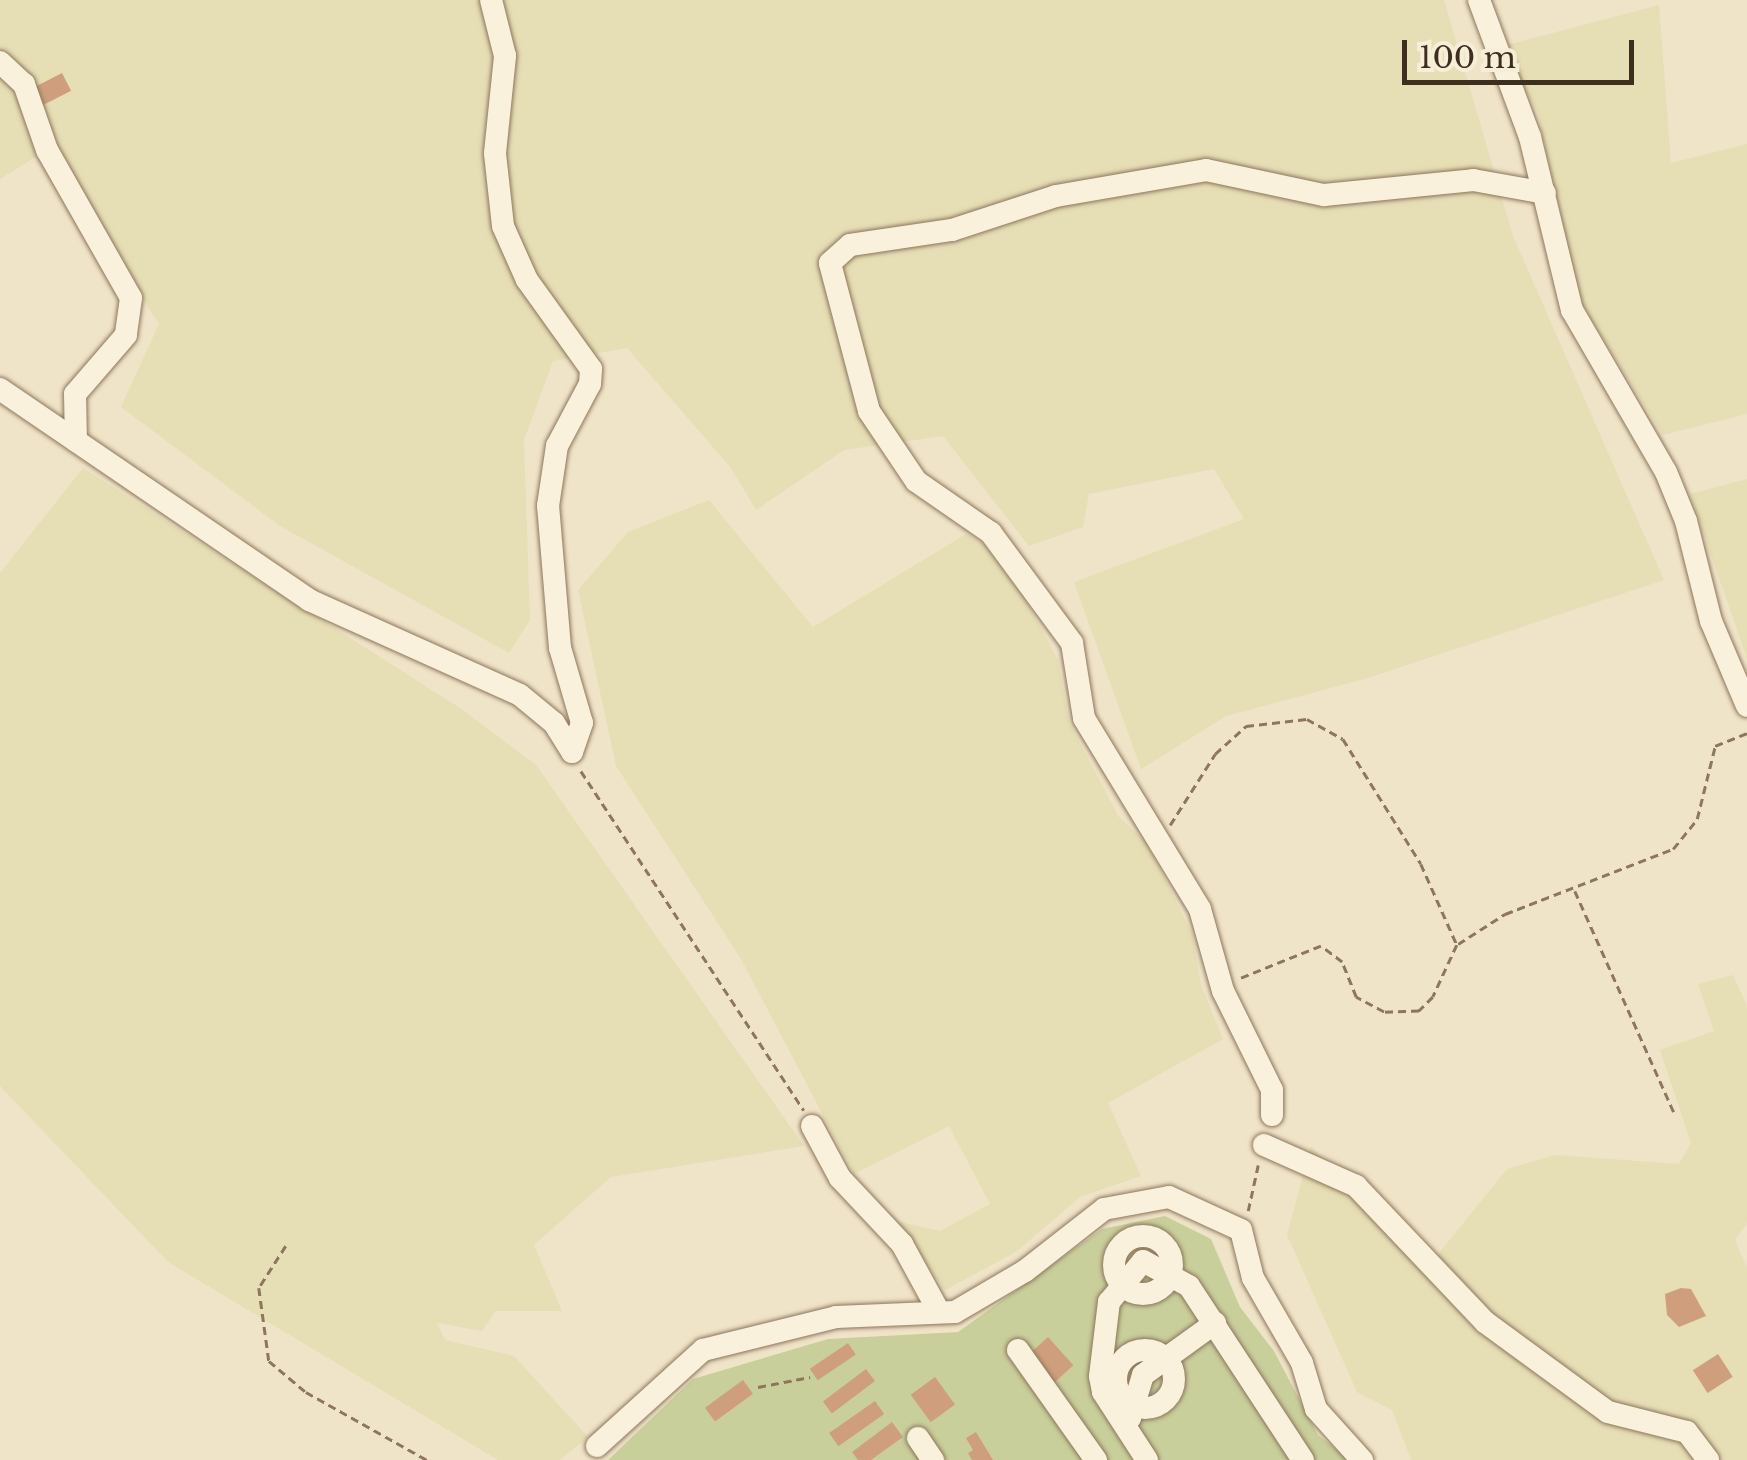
<!DOCTYPE html>
<style>
body{margin:0}
#map{position:relative;width:1747px;height:1460px;overflow:hidden;background:#f0e4c8;font-family:"Libre Baskerville",serif}
div>[style]{position:absolute}
[style*='--x']{left:calc(var(--x)*1px);top:calc(var(--y)*1px);width:calc(var(--w)*1px);rotate:calc(var(--a)*1deg)}
.farmland>*{inset:0;background:#e6deb5}
.green>*{inset:0;background:#c9cf9b}
.building>*{inset:0;background:#cf9f7d;transform-origin:0 0}
.path>*{height:2.5px;margin-top:-1.25px;transform-origin:0;background:repeating-linear-gradient(90deg,#8d765c 0 8px,transparent 0 13px)}
.roads{filter:drop-shadow(0 0 2px #8d765c) drop-shadow(0 0 2px #8d765c)}
.minor>*{height:22px;margin:-11px;padding:0 11px;transform-origin:11px;border-radius:11px;background:#faf1dc}
.minor>.ring{margin:-11px;padding:0;box-sizing:content-box;background:none;border:22px solid #faf1dc;border-radius:50%}
span{translate:-50% -50%;white-space:nowrap;text-align:center;line-height:1.15;-webkit-text-stroke:9px #f7eed8;paint-order:stroke}
.scale{position:absolute;left:1402px;top:40px;width:232px;height:45px;box-sizing:border-box;border:5px solid #3d2e20;border-top:0;padding-left:12px;font-size:30px;line-height:35px;white-space:nowrap;color:#3d2e20;-webkit-text-stroke:8px #f7eed8;paint-order:stroke}
</style>
<div id="map">
<div class="farmland">
<div style="clip-path:polygon(0 0,1444px 0,1513px 236px,1664px 580px,1368px 678px,1226px 716px,1141px 769px,1074px 582px,1244px 519px,1214px 469px,1089px 494px,1083px 527px,1029px 546px,943px 436px,844px 450px,756px 510px,731px 468px,627px 348px,553px 361px,524px 440px,530px 620px,509px 653px,280px 526px,121px 407px,159px 324px,47px 150px,0 179px)"></div>
<div style="clip-path:polygon(1659px 5px,1671px 163px,1747px 144px,1747px 414px,1663px 435px,1578px 298px,1538px 113px,1503px 46px)"></div>
<div style="clip-path:polygon(83px 468px,460px 708px,536px 765px,804px 1146px,611px 1177px,534px 1245px,562px 1311px,496px 1311px,482px 1331px,437px 1323px,445px 1340px,514px 1356px,588px 1437px,560px 1460px,498px 1460px,168px 1262px,0 1086px,0 573px)"></div>
<div style="clip-path:polygon(1747px 479px,1747px 659px,1690px 494px)"></div>
<div style="clip-path:polygon(709px 500px,813px 627px,966px 534px,987px 546px,1018px 585px,1058px 660px,1069px 722px,1119px 817px,1148px 844px,1193px 936px,1201px 985px,1223px 1039px,1108px 1103px,1141px 1176px,1080px 1197px,1016px 1252px,945px 1290px,896px 1221px,940px 1231px,990px 1204px,949px 1126px,854px 1174px,741px 959px,616px 766px,578px 590px,628px 532px)"></div>
<div style="clip-path:polygon(1733px 975px,1747px 1006px,1747px 1223px,1735px 1240px,1747px 1268px,1747px 1460px,1411px 1460px,1392px 1410px,1357px 1392px,1287px 1235px,1311px 1146px,1426px 1269px,1507px 1169px,1555px 1155px,1679px 1164px,1691px 1143px,1660px 1050px,1714px 1031px,1698px 984px)"></div>
</div>
<div class="green">
<div style="clip-path:polygon(1165px 1216px,1211px 1239px,1240px 1307px,1274px 1351px,1318px 1435px,1350px 1460px,608px 1460px,693px 1379px,828px 1339px,958px 1332px,1102px 1229px)"></div>
</div>
<div class="building">
<div style="left:62px;top:73px;width:20px;height:35px;rotate:63deg"></div>
<div style="clip-path:polygon(1681px 1288px,1691px 1289px,1706px 1316px,1679px 1327px,1667px 1315px,1665px 1294px)"></div>
<div style="left:1048px;top:1337px;width:38px;height:29px;rotate:48deg"></div>
<div style="left:848px;top:1343px;width:14px;height:46px;rotate:56deg"></div>
<div style="left:1718px;top:1354px;width:27px;height:30px;rotate:57deg"></div>
<div style="left:866px;top:1369px;width:15px;height:54px;rotate:53deg"></div>
<div style="left:935px;top:1377px;width:34px;height:30px;rotate:54deg"></div>
<div style="left:743px;top:1380px;width:17px;height:47px;rotate:54deg"></div>
<div style="left:875px;top:1401px;width:16px;height:56px;rotate:55deg"></div>
<div style="clip-path:polygon(892px 1422px,903px 1437px,871px 1460px,858px 1460px,852px 1452px)"></div>
<div style="clip-path:polygon(976px 1432px,993px 1460px,972px 1460px,968px 1453px,973px 1450px,966px 1438px)"></div>
</div>
<div class="path">
<div style="--x:581;--y:771;--w:406;--a:56.7"></div>
<div style="--x:1170;--y:825;--w:84;--a:-57.6"></div>
<div style="--x:1215;--y:754;--w:42;--a:-42.1"></div>
<div style="--x:1246;--y:726;--w:61;--a:-6.5"></div>
<div style="--x:1307;--y:719;--w:41;--a:29.1"></div>
<div style="--x:1343;--y:739;--w:147;--a:58"></div>
<div style="--x:1421;--y:864;--w:89;--a:66"></div>
<div style="--x:1457;--y:945;--w:57;--a:114.8"></div>
<div style="--x:1433;--y:997;--w:20;--a:135"></div>
<div style="--x:1419;--y:1011;--w:35;--a:178"></div>
<div style="--x:1384;--y:1012;--w:32;--a:-152"></div>
<div style="--x:1356;--y:997;--w:38;--a:-112"></div>
<div style="--x:1342;--y:962;--w:26;--a:-143"></div>
<div style="--x:1321;--y:946;--w:88;--a:158.1"></div>
<div style="--x:1575;--y:891;--w:242;--a:65.9"></div>
<div style="--x:1458;--y:944;--w:56;--a:-32.6"></div>
<div style="--x:1505;--y:914;--w:180;--a:-21.2"></div>
<div style="--x:1673;--y:849;--w:38;--a:-51"></div>
<div style="--x:1697;--y:819;--w:75;--a:-76.1"></div>
<div style="--x:1715;--y:746;--w:35;--a:-22"></div>
<div style="--x:1248;--y:1211;--w:47;--a:-77.7"></div>
<div style="--x:286;--y:1246;--w:50;--a:122.7"></div>
<div style="--x:259;--y:1288;--w:74;--a:82.2"></div>
<div style="--x:269;--y:1361;--w:48;--a:40"></div>
<div style="--x:306;--y:1392;--w:139;--a:29.3"></div>
<div style="--x:758;--y:1387;--w:53;--a:-10.9"></div>
</div>
<div class="roads">
<div class="minor">
<div style="--x:1479;--y:0;--w:146;--a:69.6"></div>
<div style="--x:1530;--y:137;--w:178;--a:76.4"></div>
<div style="--x:1572;--y:310;--w:187;--a:59.9"></div>
<div style="--x:1666;--y:472;--w:53;--a:67.8"></div>
<div style="--x:1686;--y:521;--w:103;--a:76"></div>
<div style="--x:1711;--y:621;--w:92;--a:67"></div>
<div style="--x:0;--y:62;--w:33;--a:43"></div>
<div style="--x:24;--y:84;--w:70;--a:70.8"></div>
<div style="--x:47;--y:150;--w:170;--a:60.4"></div>
<div style="--x:131;--y:298;--w:37;--a:98"></div>
<div style="--x:126;--y:335;--w:78;--a:130.8"></div>
<div style="--x:75;--y:394;--w:47;--a:88.8"></div>
<div style="--x:0;--y:389;--w:374;--a:34.3"></div>
<div style="--x:309;--y:600;--w:231;--a:24.2"></div>
<div style="--x:520;--y:695;--w:44;--a:39.5"></div>
<div style="--x:554;--y:723;--w:34;--a:58"></div>
<div style="--x:572;--y:752;--w:31;--a:-71"></div>
<div style="--x:582;--y:723;--w:78;--a:-106.3"></div>
<div style="--x:560;--y:648;--w:143;--a:-94.8"></div>
<div style="--x:548;--y:506;--w:61;--a:-81.5"></div>
<div style="--x:557;--y:446;--w:70;--a:-62"></div>
<div style="--x:590;--y:384;--w:15;--a:-86"></div>
<div style="--x:591;--y:369;--w:110;--a:-125.7"></div>
<div style="--x:527;--y:280;--w:59;--a:-114"></div>
<div style="--x:503;--y:226;--w:73;--a:-96.3"></div>
<div style="--x:495;--y:153;--w:98;--a:-84.1"></div>
<div style="--x:505;--y:56;--w:58;--a:-104"></div>
<div style="--x:1272;--y:1115;--w:25;--a:-90"></div>
<div style="--x:1272;--y:1090;--w:110;--a:-116.3"></div>
<div style="--x:1223;--y:991;--w:85;--a:-105.7"></div>
<div style="--x:1200;--y:909;--w:223;--a:-121.3"></div>
<div style="--x:1084;--y:718;--w:76;--a:-99.1"></div>
<div style="--x:1072;--y:643;--w:137;--a:-126.4"></div>
<div style="--x:991;--y:533;--w:91;--a:-145.3"></div>
<div style="--x:916;--y:481;--w:84;--a:-123.9"></div>
<div style="--x:869;--y:411;--w:153;--a:-104.8"></div>
<div style="--x:830;--y:263;--w:27;--a:-42"></div>
<div style="--x:850;--y:245;--w:103;--a:-8.4"></div>
<div style="--x:952;--y:230;--w:109;--a:-18.1"></div>
<div style="--x:1056;--y:196;--w:152;--a:-9.8"></div>
<div style="--x:1206;--y:170;--w:121;--a:12"></div>
<div style="--x:1324;--y:195;--w:150;--a:-5.7"></div>
<div style="--x:1473;--y:180;--w:73;--a:10.2"></div>
<div style="--x:812;--y:1126;--w:59;--a:61.7"></div>
<div style="--x:840;--y:1178;--w:91;--a:46.8"></div>
<div style="--x:902;--y:1244;--w:75;--a:61.4"></div>
<div style="--x:1264;--y:1145;--w:101;--a:24"></div>
<div style="--x:1356;--y:1186;--w:187;--a:46.5"></div>
<div style="--x:1485;--y:1322;--w:152;--a:36.2"></div>
<div style="--x:1608;--y:1412;--w:81;--a:14.2"></div>
<div style="--x:1687;--y:1432;--w:35;--a:53"></div>
<div class="ring" style="left:1114px;top:1236px;width:36px;height:36px"></div>
<div class="ring" style="left:1116px;top:1350px;width:36px;height:36px"></div>
<div style="--x:1018;--y:1350;--w:135;--a:54.7"></div>
<div style="--x:1130;--y:1418;--w:45;--a:-73.2"></div>
<div style="--x:1143;--y:1375;--w:89;--a:-35.8"></div>
<div style="--x:918;--y:1438;--w:27;--a:56"></div>
<div style="--x:597;--y:1446;--w:143;--a:-42.2"></div>
<div style="--x:703;--y:1350;--w:137;--a:-13.9"></div>
<div style="--x:836;--y:1317;--w:119;--a:-2.4"></div>
<div style="--x:955;--y:1312;--w:81;--a:-30.4"></div>
<div style="--x:1025;--y:1271;--w:100;--a:-38.1"></div>
<div style="--x:1104;--y:1209;--w:66;--a:-10.5"></div>
<div style="--x:1169;--y:1197;--w:79;--a:24.6"></div>
<div style="--x:1241;--y:1230;--w:49;--a:76"></div>
<div style="--x:1253;--y:1278;--w:98;--a:60"></div>
<div style="--x:1302;--y:1363;--w:48;--a:73.1"></div>
<div style="--x:1316;--y:1409;--w:69;--a:48"></div>
<div style="--x:1147;--y:1460;--w:81;--a:-122.9"></div>
<div style="--x:1103;--y:1392;--w:16;--a:-101"></div>
<div style="--x:1100;--y:1376;--w:75;--a:-83.1"></div>
<div style="--x:1109;--y:1302;--w:53;--a:-50.3"></div>
<div style="--x:1143;--y:1261;--w:52;--a:28.5"></div>
<div style="--x:1189;--y:1286;--w:208;--a:56.8"></div>
</div>
</div>
<div class="scale">100 m</div>
</div>
